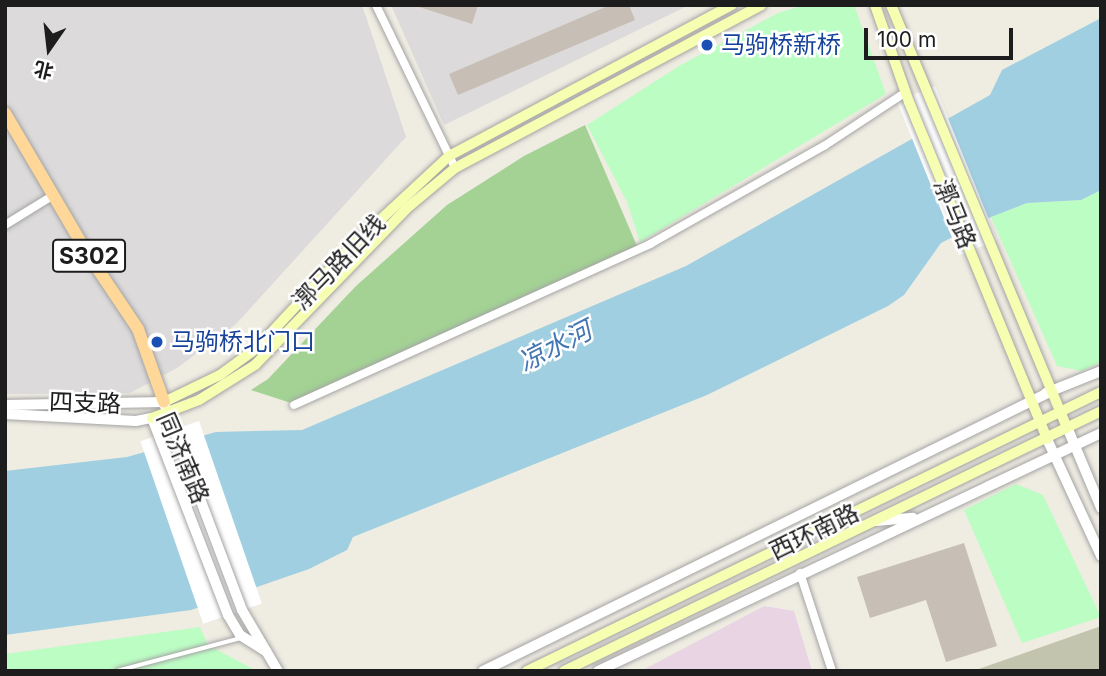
<!DOCTYPE html>
<meta charset="utf-8">
<style>
body{margin:0}
#map{position:relative;width:1106px;height:676px;overflow:hidden;background:#efece2;font-family:Inter,"Noto Sans SC",sans-serif}
div>[style]{position:absolute}
[style*='--x']{left:calc(var(--x)*1px);top:calc(var(--y)*1px);width:calc(var(--w)*1px);rotate:calc(var(--a)*1deg)}
.residential>*{inset:0;background:#dcdada}
.industrial>*{inset:0;background:#e9d4e4}
.construction>*{inset:0;background:#c3c4ad}
.forest>*{inset:0;background:#a3d294}
.park>*{inset:0;background:#bcfdc4}
.water>*{inset:0;background:#9fcfe0}
.pier>*{inset:0;background:#fff;transform-origin:0 0}
.building>*{inset:0;background:#c7beb5}
.roads{filter:drop-shadow(0 0 2px #a4a4a4) drop-shadow(0 0 2px #a4a4a4)}
.service>*{height:3.5px;margin:-1.75px;padding:0 1.75px;transform-origin:1.75px;border-radius:1.75px;background:#fff}
.minor>*{height:8px;margin:-4px;padding:0 4px;transform-origin:4px;border-radius:4px;background:#fff}
.tertiary>*{height:10px;margin:-5px;padding:0 5px;transform-origin:5px;border-radius:5px;background:#fff}
.secondary>*{height:10px;margin:-5px;padding:0 5px;transform-origin:5px;border-radius:5px;background:#f6feb2}
.primary>*{height:12px;margin:-6px;padding:0 6px;transform-origin:6px;border-radius:6px;background:#ffd798}
.dots>*{width:19px;height:19px;translate:-50% -50%;box-sizing:border-box;border:4px solid #fff;border-radius:50%}
span{translate:-50% -50%;white-space:nowrap;text-align:center;line-height:1.15;-webkit-text-stroke:5px #fff;paint-order:stroke}
.shield-label span{padding:2px 5px;background:#fff;border:2px solid;border-radius:5px;-webkit-text-stroke-width:0}
.shield-label{font-size:23px;color:#1d1d1d;font-weight:700}
.transit-label{font-size:24px;color:#164399}
.left{translate:0 -50%;text-align:left}
.street-label{font-size:24px;color:#1d1d1d}
.water-label{font-size:26px;color:#4376b3;font-style:italic}
.frame{position:absolute;inset:0;border:7px solid #1d1d1d;pointer-events:none}
.north{position:absolute;left:14px;top:14px;width:70px;height:70px;-webkit-text-stroke:5px #fff;paint-order:stroke;rotate:194deg;font-size:19px;font-weight:700;line-height:28px;text-align:center;color:#1d1d1d}
.north::after{content:'';display:block;margin:auto;width:24px;height:32px;background:#1d1d1d;clip-path:polygon(50% 0,100% 100%,50% 72%,0 100%)}
.scale{position:absolute;left:864px;top:28px;width:149px;height:32px;box-sizing:border-box;border:4px solid #1d1d1d;border-top:0;padding-left:9px;font-size:21px;line-height:24px;white-space:nowrap;color:#1d1d1d;-webkit-text-stroke:5px #fff;paint-order:stroke}
</style>
<div id="map">
<div class="residential">
<div style="clip-path:polygon(5px 5px,362px 5px,406px 137px,236px 324px,177px 368px,130px 393px,5px 394px)"></div>
<div style="clip-path:polygon(391px 5px,689px 5px,444px 125px)"></div>
</div>
<div class="industrial">
<div style="clip-path:polygon(764px 606px,794px 611px,812px 671px,641px 671px)"></div>
</div>
<div class="construction">
<div style="clip-path:polygon(1101px 626px,1101px 671px,973px 671px)"></div>
</div>
<div class="forest">
<div style="clip-path:polygon(585px 125px,637px 246px,291px 403px,251px 390px,268px 379px,356px 286px,447px 205px,524px 156px)"></div>
</div>
<div class="park">
<div style="clip-path:polygon(805px 5px,854px 5px,886px 94px,640px 242px,627px 202px,587px 125px,679px 66px,778px 13px)"></div>
<div style="clip-path:polygon(1101px 190px,1101px 362px,1082px 371px,1057px 366px,991px 217px,1027px 203px,1081px 200px)"></div>
<div style="clip-path:polygon(1016px 484px,1043px 495px,1101px 617px,1022px 643px,964px 510px)"></div>
<div style="clip-path:polygon(200px 627px,208px 645px,257px 671px,5px 671px,5px 654px)"></div>
</div>
<div class="water">
<div style="clip-path:polygon(1101px 18px,1101px 190px,1081px 200px,1027px 203px,991px 217px,941px 243px,904px 295px,888px 306px,707px 395px,353px 537px,347px 550px,309px 569px,191px 610px,5px 635px,5px 471px,127px 457px,216px 432px,302px 430px,686px 266px,990px 95px,1002px 70px)"></div>
</div>
<div class="pier">
<div style="left:935px;top:86px;width:166px;height:41px;rotate:68deg"></div>
<div style="left:199px;top:421px;width:193px;height:62px;rotate:71deg"></div>
</div>
<div class="building">
<div style="clip-path:polygon(413px 5px,478px 5px,472px 24px)"></div>
<div style="clip-path:polygon(610px 5px,629px 5px,635px 20px,458px 95px,449px 74px)"></div>
<div style="clip-path:polygon(964px 543px,997px 646px,946px 662px,926px 600px,870px 618px,857px 577px)"></div>
</div>
<div class="roads">
<div class="service">
<div style="--x:117;--y:671;--w:128;--a:-14.9"></div>
</div>
<div class="minor">
<div style="--x:376;--y:5;--w:181;--a:64.1"></div>
<div style="--x:5;--y:225;--w:55;--a:-31.7"></div>
<div style="--x:294;--y:405;--w:391;--a:-24.3"></div>
<div style="--x:650;--y:244;--w:200;--a:-29.4"></div>
<div style="--x:824;--y:146;--w:98;--a:-33.4"></div>
<div style="--x:800;--y:573;--w:103;--a:71.9"></div>
</div>
<div class="tertiary">
<div style="--x:1046;--y:393;--w:59;--a:-21.8"></div>
<div style="--x:5;--y:405;--w:159;--a:-1.1"></div>
<div style="--x:165;--y:406;--w:218;--a:69.3"></div>
<div style="--x:242;--y:610;--w:71;--a:59.5"></div>
<div style="--x:5;--y:414;--w:131;--a:3.1"></div>
<div style="--x:136;--y:421;--w:16;--a:-11"></div>
<div style="--x:152;--y:418;--w:211;--a:68.9"></div>
<div style="--x:228;--y:615;--w:23;--a:59"></div>
<div style="--x:240;--y:635;--w:31;--a:32"></div>
<div style="--x:1067;--y:427;--w:88;--a:67.2"></div>
<div style="--x:1047;--y:439;--w:129;--a:65.2"></div>
<div style="--x:876;--y:521;--w:37;--a:-5"></div>
<div style="--x:483;--y:671;--w:634;--a:-26.2"></div>
<div style="--x:598;--y:671;--w:556;--a:-25.32"></div>
</div>
<div class="secondary">
<div style="--x:875;--y:5;--w:103;--a:70.7"></div>
<div style="--x:909;--y:102;--w:364;--a:67.7"></div>
<div style="--x:891;--y:5;--w:457;--a:67.4"></div>
<div style="--x:164;--y:402;--w:62;--a:-25.7"></div>
<div style="--x:220;--y:375;--w:46;--a:-36.1"></div>
<div style="--x:257;--y:348;--w:137;--a:-47.1"></div>
<div style="--x:350;--y:248;--w:135;--a:-42.9"></div>
<div style="--x:449;--y:156;--w:321;--a:-28.1"></div>
<div style="--x:152;--y:418;--w:50;--a:-21"></div>
<div style="--x:199;--y:400;--w:66;--a:-32"></div>
<div style="--x:255;--y:365;--w:217;--a:-45.9"></div>
<div style="--x:406;--y:209;--w:64;--a:-39.9"></div>
<div style="--x:455;--y:168;--w:347;--a:-28"></div>
<div style="--x:527;--y:671;--w:638;--a:-25.92"></div>
<div style="--x:564;--y:671;--w:597;--a:-25.83"></div>
</div>
<div class="primary">
<div style="--x:5;--y:113;--w:166;--a:59.6"></div>
<div style="--x:89;--y:256;--w:88;--a:56.1"></div>
<div style="--x:138;--y:329;--w:77;--a:70.4"></div>
</div>
</div>
<div class="dots">
<div style="left:707px;top:45px;background:#1a4fb4"></div>
<div style="left:157px;top:342px;background:#1a4fb4"></div>
</div>
<div class="shield-label">
<span style="left:89px;top:256px">S302</span>
</div>
<div class="transit-label">
<span class="left" style="left:721px;top:45px">马驹桥新桥</span>
<span class="left" style="left:171px;top:342px">马驹桥北门口</span>
</div>
<div class="street-label">
<span style="left:955px;top:214px;rotate:68deg">漷马路</span>
<span style="left:339px;top:262px;rotate:-46deg">漷马路旧线</span>
<span style="left:85px;top:403px;rotate:2deg">四支路</span>
<span style="left:183px;top:458px;rotate:67deg">同济南路</span>
<span style="left:814px;top:532px;rotate:-26deg">西环南路</span>
</div>
<div class="water-label">
<span style="left:555px;top:346px;rotate:-27deg">凉水河</span>
</div>
<div class="frame"></div>
<div class="north">北</div>
<div class="scale">100 m</div>
</div>
